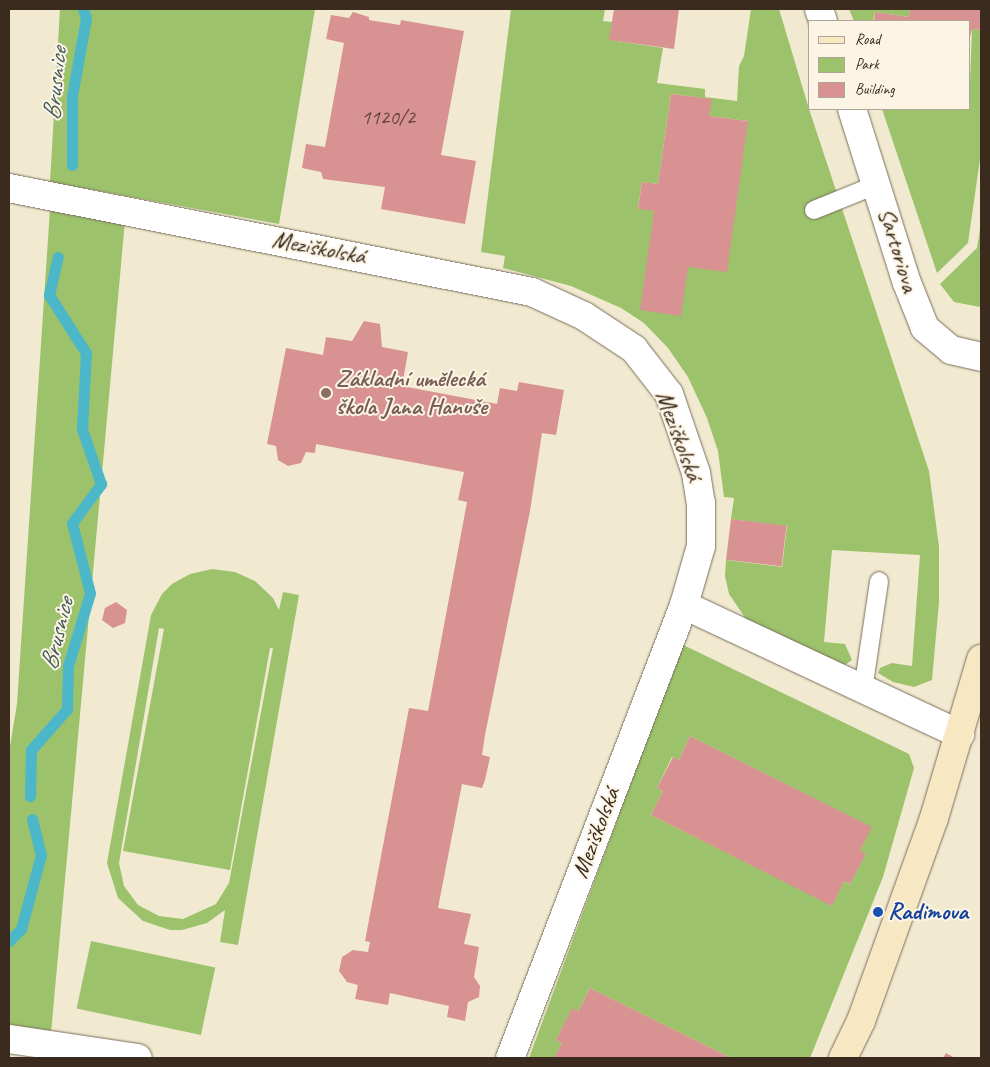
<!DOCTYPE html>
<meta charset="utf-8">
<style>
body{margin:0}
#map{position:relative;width:990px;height:1067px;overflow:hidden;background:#f1ead0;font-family:Caveat,sans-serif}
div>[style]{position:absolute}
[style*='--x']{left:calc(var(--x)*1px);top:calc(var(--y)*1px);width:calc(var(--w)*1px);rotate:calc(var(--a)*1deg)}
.green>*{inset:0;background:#9cc26c;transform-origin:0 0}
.stream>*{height:11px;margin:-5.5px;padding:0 5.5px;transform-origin:5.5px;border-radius:5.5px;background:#4bb7c8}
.building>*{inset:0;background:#d79291;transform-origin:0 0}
.roads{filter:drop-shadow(0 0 1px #7b6d5c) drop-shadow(0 0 1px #7b6d5c)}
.lane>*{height:18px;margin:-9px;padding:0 9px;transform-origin:9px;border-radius:9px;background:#fff}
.street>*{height:28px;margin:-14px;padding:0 14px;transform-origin:14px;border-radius:14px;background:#fff}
.secondary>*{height:28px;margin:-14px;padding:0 14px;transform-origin:14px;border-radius:14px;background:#f7e8c3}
.dots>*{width:14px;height:14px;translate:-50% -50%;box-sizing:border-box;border:2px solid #fcf5e5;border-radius:50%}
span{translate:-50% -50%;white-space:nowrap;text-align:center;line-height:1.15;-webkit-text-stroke:4px #fcf5e5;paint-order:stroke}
.number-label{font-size:21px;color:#62443b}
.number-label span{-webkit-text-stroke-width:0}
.street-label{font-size:24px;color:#3b2a1e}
.education-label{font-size:24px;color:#785e54;font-weight:700}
.left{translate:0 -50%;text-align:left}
.transit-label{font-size:24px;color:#164399;font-weight:700}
.water-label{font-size:25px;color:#415b5a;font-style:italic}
.frame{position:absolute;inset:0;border:10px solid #3b2a1e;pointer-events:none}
.legend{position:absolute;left:808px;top:20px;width:162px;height:90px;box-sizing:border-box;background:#fcf5e5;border:1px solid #afa495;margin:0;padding:6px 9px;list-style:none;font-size:15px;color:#3b2a1e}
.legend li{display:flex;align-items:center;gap:10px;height:25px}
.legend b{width:25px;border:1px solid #afa495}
</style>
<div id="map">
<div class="green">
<div style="clip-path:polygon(60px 9px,315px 9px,279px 224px,50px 182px)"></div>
<div style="clip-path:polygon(evenodd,511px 9px,605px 9px,603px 21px,612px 22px,610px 40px,663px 48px,657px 83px,705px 89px,705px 97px,737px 101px,739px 66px,744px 56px,751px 9px,779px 9px,809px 109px,929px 471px,939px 547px,939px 602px,932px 680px,914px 687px,893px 682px,878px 673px,880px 668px,892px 663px,912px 666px,920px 555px,832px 550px,824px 642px,845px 644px,852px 660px,842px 667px,748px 622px,729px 594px,725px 576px,726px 560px,782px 567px,787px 526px,731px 519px,734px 498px,724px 497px,718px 451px,707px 418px,688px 377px,668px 348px,644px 323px,621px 308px,571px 286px,503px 268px,505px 256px,481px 252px,511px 9px,671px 94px,711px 99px,709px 116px,748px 121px,688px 267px,654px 211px,638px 208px,642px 182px,658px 184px,671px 94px)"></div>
<div style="clip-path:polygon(849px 9px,910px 9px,909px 17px,875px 12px,873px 21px,854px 21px)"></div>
<div style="clip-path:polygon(972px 29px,981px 30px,981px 152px,968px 243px,937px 273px,882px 109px,969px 109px)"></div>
<div style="clip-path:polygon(50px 209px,125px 221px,51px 1033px,9px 1024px,9px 752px,17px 704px)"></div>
<div style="clip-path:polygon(981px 223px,981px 306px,980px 307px,954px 302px,940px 284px,977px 248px)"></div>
<div style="clip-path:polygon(evenodd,212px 569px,235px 572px,255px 581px,273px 598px,279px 610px,283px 592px,299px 595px,238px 945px,220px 942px,225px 910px,207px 923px,182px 930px,170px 930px,143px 921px,118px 898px,107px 863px,151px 615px,162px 594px,172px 584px,190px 574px,212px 569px,159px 628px,164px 629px,123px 851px,230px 870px,270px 648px,273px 648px,229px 883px,216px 904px,183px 919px,159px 916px,138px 905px,124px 886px,119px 863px,159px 628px)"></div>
<div style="clip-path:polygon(evenodd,673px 640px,909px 754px,914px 768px,883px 877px,810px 1058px,731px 1058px,590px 988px,578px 1012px,572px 1009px,556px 1040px,562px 1043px,554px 1058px,529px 1058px,616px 823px,673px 640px,690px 736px,871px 827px,860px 851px,865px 854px,850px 884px,844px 881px,832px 905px,651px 815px,663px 791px,657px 788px,672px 757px,679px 760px,690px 736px)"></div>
<div style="left:91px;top:941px;width:127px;height:69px;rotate:12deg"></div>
</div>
<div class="stream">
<div style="--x:72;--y:165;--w:69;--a:-90"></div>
<div style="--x:72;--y:96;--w:79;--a:-79.8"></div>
<div style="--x:86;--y:18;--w:9;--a:-108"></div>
<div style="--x:30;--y:796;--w:46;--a:-88.8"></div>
<div style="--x:31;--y:750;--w:55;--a:-48.7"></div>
<div style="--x:67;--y:709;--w:43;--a:-88.7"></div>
<div style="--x:68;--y:666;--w:76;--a:-73.2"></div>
<div style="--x:90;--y:593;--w:72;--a:-104.4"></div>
<div style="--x:72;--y:523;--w:49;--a:-53.4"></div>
<div style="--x:101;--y:484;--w:58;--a:-109.1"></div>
<div style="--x:82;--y:429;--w:76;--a:-87"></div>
<div style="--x:86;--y:353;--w:69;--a:-122.5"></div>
<div style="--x:49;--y:295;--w:39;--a:-77"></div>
<div style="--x:9;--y:941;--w:17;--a:-45"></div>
<div style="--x:21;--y:929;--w:77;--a:-74.9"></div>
<div style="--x:41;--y:855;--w:37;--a:-104"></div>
</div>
<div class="building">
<div style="clip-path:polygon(614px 9px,679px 9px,674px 49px,609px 40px)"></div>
<div style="clip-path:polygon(910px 9px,981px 9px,981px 30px,972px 29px,969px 41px,969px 21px,874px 21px,875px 12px,909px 17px)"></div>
<div style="clip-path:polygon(353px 12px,369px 17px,369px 20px,400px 25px,401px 20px,464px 31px,441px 155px,476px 161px,465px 224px,381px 209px,385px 187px,323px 179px,321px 172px,302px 168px,306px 144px,325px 147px,344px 43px,326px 39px,331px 15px,349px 18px)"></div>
<div style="clip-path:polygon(671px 94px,712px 99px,709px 116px,748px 121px,727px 272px,688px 267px,681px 316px,640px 310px,654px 211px,638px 209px,642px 182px,658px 184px)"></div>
<div style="clip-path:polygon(364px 321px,380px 324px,382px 347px,408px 352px,402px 386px,497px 404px,500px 388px,517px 391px,519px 382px,564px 390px,556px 435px,542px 433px,530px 511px,485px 735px,482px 755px,490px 757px,485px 780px,482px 788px,462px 784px,438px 908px,471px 914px,464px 944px,479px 947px,474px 977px,480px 986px,479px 997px,468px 1002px,465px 1021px,447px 1017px,449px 1006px,390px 993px,388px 1005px,355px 999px,358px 985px,347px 982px,339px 971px,342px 957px,353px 950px,368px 952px,370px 942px,365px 941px,409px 708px,428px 711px,467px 502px,458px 500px,464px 472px,316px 444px,315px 453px,306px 452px,301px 463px,288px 466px,278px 460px,276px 446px,267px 444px,286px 348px,323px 355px,326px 337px,352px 341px)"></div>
<div style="left:731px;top:519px;width:56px;height:41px;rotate:7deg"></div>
<div style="clip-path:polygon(116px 602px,127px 610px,125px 623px,113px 628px,102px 620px,105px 608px)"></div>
<div style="clip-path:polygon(690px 736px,872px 827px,860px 851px,866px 854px,850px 884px,844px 881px,832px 906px,651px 815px,663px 791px,657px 788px,673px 757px,679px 760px)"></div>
<div style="clip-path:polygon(590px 988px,731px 1058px,554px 1058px,562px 1043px,556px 1040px,572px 1008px,578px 1012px)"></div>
<div style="clip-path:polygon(946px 1053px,955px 1058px,943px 1058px)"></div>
</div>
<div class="roads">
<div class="lane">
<div style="--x:814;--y:210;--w:69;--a:-22.1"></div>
<div style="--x:863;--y:690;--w:110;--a:-81.6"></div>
</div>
<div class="street">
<div style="--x:819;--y:9;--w:13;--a:72"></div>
<div style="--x:852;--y:109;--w:182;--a:72.5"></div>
<div style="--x:907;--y:283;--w:48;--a:68.2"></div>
<div style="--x:925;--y:328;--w:34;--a:40"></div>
<div style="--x:951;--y:350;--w:31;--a:13"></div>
<div style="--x:9;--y:188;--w:533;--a:11.25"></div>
<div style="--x:532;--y:292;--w:57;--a:24.8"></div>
<div style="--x:584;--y:316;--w:60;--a:33.4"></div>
<div style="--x:634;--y:349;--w:57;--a:52.1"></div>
<div style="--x:669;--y:394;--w:83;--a:71.1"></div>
<div style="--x:696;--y:473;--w:30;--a:81"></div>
<div style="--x:701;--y:503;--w:43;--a:90"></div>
<div style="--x:701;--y:546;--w:61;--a:106.1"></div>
<div style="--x:684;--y:605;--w:485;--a:111"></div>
<div style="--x:684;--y:605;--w:305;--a:25.1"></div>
<div style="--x:9;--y:1039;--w:130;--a:8.4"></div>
</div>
<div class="secondary">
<div style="--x:843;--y:1058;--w:41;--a:-64.1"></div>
<div style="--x:861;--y:1021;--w:216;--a:-70.2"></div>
<div style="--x:934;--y:818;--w:166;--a:-73.5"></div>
</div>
</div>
<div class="dots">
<div style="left:326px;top:393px;background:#8d6e63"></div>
<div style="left:878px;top:912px;background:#1a4fb4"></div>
</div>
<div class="number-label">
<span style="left:388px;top:117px">1120/2</span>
</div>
<div class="street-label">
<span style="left:319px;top:248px;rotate:11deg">Meziškolská</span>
<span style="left:898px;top:250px;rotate:73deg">Sartoriova</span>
<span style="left:679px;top:436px;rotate:70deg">Meziškolská</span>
<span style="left:596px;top:833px;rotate:-69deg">Meziškolská</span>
</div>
<div class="education-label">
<span class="left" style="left:336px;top:393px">Základní umělecká<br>škola Jana Hanuše</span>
</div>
<div class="transit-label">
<span class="left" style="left:888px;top:912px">Radimova</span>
</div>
<div class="water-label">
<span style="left:55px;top:84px;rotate:-84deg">Brusnice</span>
<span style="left:57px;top:634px;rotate:-76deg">Brusnice</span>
</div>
<div class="frame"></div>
<ul class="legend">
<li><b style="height:6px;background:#f7e8c3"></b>Road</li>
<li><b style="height:14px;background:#9cc26c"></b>Park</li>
<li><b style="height:14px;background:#d79291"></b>Building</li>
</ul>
</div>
